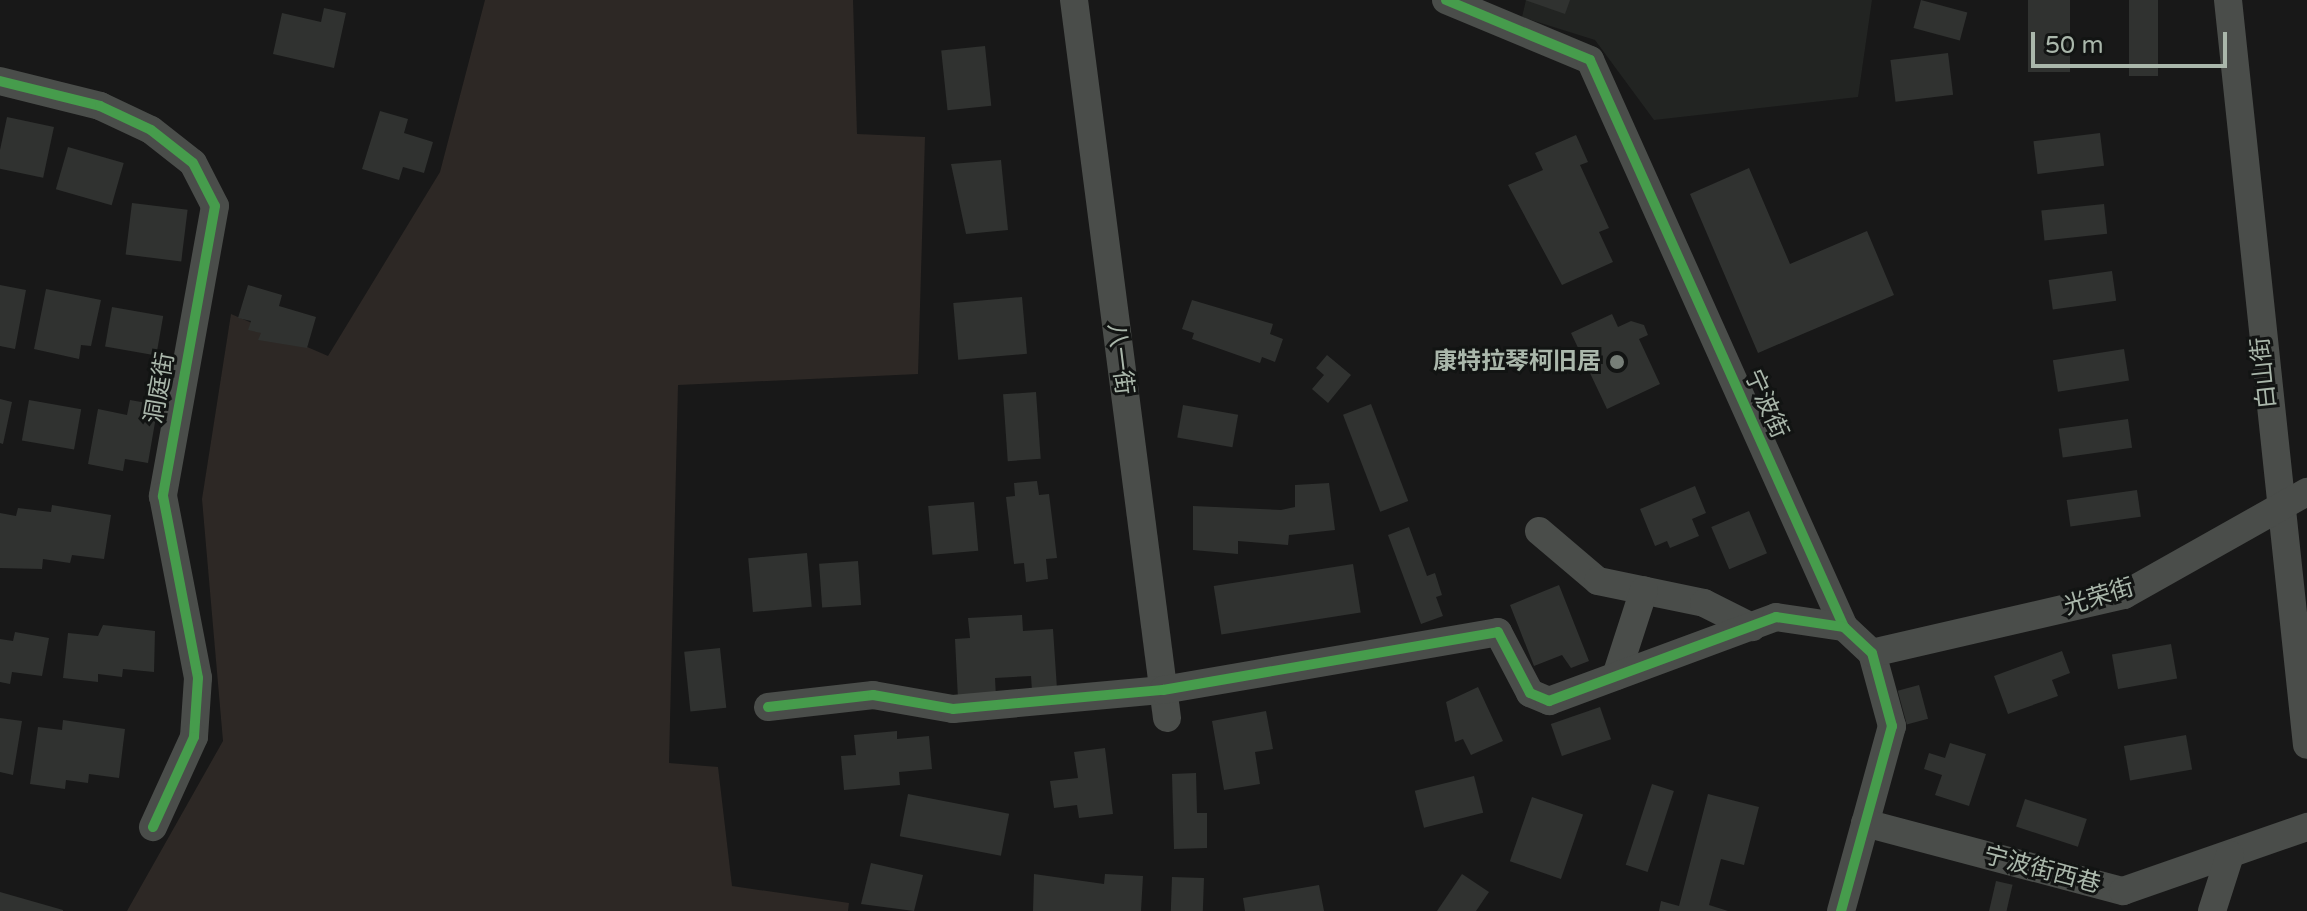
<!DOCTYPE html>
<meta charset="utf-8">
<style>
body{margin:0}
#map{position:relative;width:2307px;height:911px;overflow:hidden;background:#181818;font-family:"Varela Round","Noto Sans SC",sans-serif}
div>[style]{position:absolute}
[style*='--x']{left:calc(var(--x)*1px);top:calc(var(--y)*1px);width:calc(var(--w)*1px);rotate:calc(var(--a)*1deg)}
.built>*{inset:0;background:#222422}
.green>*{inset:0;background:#2d2825}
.building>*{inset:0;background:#303230;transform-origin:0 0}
.minor>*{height:28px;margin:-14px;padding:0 14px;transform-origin:14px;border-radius:14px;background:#4a4d4a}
.cycleway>*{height:10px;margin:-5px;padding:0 5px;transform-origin:5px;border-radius:5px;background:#469c4c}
.dots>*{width:22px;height:22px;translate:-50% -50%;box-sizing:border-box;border:4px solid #121413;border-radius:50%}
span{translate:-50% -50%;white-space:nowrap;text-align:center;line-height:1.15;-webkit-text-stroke:6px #121413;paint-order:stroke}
.street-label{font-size:24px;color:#aab7ab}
.poi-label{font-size:24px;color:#aab7ab;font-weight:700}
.right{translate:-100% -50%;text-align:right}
.scale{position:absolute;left:2031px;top:32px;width:196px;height:36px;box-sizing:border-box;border:4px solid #aab7ab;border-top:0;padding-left:10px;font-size:24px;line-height:28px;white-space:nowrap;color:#aab7ab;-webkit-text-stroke:6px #121413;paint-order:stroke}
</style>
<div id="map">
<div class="built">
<div style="clip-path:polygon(1526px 0,1872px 0,1858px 97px,1654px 120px,1595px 40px,1522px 17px)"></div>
</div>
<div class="green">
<div style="clip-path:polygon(485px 0,853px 0,857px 134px,925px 137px,918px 374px,678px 385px,669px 763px,718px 767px,732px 886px,849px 903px,848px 911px,127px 911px,223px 741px,202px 499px,231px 314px,328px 356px,440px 172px)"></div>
</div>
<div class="building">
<div style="clip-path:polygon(1525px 0,1570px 0,1565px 14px)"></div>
<div style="left:1921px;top:0;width:48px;height:29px;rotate:15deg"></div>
<div style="left:2028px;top:0;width:42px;height:72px"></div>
<div style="left:2129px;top:0;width:29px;height:76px"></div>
<div style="clip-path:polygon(324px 8px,346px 13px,334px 68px,273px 54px,282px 13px,321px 22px)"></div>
<div style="left:985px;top:46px;width:60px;height:44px;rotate:84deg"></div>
<div style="left:1948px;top:53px;width:42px;height:58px;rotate:83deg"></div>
<div style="clip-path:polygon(380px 111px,408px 119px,404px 133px,433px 142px,424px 173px,403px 167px,399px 180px,362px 169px)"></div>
<div style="left:7px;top:117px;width:48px;height:52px;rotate:12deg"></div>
<div style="left:2100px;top:133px;width:33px;height:67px;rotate:83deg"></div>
<div style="clip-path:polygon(1576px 135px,1588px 162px,1580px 165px,1609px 228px,1599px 232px,1613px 262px,1562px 285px,1508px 185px,1543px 170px,1535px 153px)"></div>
<div style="left:68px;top:147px;width:58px;height:44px;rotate:16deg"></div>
<div style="clip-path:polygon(1001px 160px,1008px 230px,966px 234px,951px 164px)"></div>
<div style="clip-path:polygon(1749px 168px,1790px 264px,1867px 231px,1894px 295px,1758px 353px,1690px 194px)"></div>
<div style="left:132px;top:203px;width:56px;height:52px;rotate:7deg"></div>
<div style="left:2104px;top:204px;width:30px;height:63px;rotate:84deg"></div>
<div style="left:2112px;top:271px;width:30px;height:64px;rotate:82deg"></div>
<div style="clip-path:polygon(0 285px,26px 290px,15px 349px,0 346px)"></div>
<div style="clip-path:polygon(248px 285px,282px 295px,279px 306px,316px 317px,307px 348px,258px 340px,261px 333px,248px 330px,251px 321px,238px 318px)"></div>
<div style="clip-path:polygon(46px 289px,101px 300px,91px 346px,81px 345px,79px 359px,34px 349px)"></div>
<div style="left:1022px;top:297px;width:57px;height:69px;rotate:85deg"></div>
<div style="clip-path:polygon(1192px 300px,1273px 324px,1270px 334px,1283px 339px,1275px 362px,1262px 357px,1260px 363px,1192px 339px,1194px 333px,1182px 329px)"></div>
<div style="left:112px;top:307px;width:52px;height:40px;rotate:10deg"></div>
<div style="clip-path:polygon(1612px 314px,1618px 327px,1631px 321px,1644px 325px,1648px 335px,1639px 339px,1660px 384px,1607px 409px,1571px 333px)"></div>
<div style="left:2124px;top:349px;width:32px;height:72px;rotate:81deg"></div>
<div style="clip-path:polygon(1327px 355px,1351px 375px,1328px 403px,1312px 389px,1324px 375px,1316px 368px)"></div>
<div style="left:1036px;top:392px;width:67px;height:33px;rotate:86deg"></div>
<div style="clip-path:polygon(0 399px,12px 402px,3px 444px,0 443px)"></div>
<div style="left:29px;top:400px;width:53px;height:41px;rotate:10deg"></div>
<div style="clip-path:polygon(130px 400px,158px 405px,148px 463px,125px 459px,123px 471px,88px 464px,98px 409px,127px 415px)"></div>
<div style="left:1371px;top:404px;width:104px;height:30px;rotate:69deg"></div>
<div style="left:1183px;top:405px;width:56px;height:33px;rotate:10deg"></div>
<div style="left:2128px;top:419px;width:29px;height:70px;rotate:82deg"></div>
<div style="clip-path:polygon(1037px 481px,1039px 495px,1049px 494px,1057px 558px,1046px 559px,1048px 579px,1026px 582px,1024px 563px,1014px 564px,1006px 497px,1015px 496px,1014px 483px)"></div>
<div style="clip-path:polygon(1329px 483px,1335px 530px,1289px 535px,1288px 545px,1238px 541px,1238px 554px,1193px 550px,1193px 506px,1281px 510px,1295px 507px,1295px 485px)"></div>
<div style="clip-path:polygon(1695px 486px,1706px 513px,1692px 519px,1699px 536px,1670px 548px,1667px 541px,1655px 546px,1640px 509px)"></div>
<div style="left:2137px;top:490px;width:27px;height:71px;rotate:82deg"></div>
<div style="left:974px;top:502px;width:49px;height:46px;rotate:85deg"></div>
<div style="clip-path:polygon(52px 505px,111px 515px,104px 559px,72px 555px,70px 563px,43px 559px,42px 569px,0 568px,0 513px,16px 516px,18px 508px,51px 512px)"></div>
<div style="left:1749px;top:511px;width:46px;height:41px;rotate:67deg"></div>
<div style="clip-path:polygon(1409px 527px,1427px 576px,1435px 573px,1442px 595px,1436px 597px,1443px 616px,1421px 624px,1388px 535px)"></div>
<div style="left:807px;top:553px;width:54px;height:59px;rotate:85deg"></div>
<div style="left:858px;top:561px;width:44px;height:39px;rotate:86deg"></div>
<div style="left:1353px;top:564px;width:49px;height:141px;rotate:81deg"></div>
<div style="clip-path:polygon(1559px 585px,1589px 661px,1571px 668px,1562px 655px,1534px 666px,1510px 605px)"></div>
<div style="clip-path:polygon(1022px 615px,1023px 631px,1053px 629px,1057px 689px,1032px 691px,1031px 676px,995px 678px,996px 697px,958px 699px,955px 639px,970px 638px,968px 618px)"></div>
<div style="clip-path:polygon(103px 625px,155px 631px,154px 672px,123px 669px,122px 677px,98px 674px,98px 682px,63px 678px,68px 633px,98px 636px)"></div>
<div style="clip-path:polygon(15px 632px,49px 638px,42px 676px,12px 672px,10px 684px,0 682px,0 639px,13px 641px)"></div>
<div style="left:2171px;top:644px;width:35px;height:60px;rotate:80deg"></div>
<div style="left:720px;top:648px;width:60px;height:36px;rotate:84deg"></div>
<div style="clip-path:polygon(2062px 651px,2070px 673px,2052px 680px,2058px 696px,2008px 714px,1994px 676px)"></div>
<div style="left:1919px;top:685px;width:35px;height:22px;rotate:75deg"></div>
<div style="clip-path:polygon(1478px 687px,1503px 741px,1471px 755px,1463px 739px,1455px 742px,1446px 702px)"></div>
<div style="left:1600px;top:707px;width:34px;height:52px;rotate:71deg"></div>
<div style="clip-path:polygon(1266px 711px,1273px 749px,1255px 752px,1260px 784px,1224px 790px,1212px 721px)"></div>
<div style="clip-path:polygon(0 718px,22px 721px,13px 775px,0 772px)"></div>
<div style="clip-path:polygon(63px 720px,125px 729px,119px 778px,89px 774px,88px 783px,66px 780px,65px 789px,30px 784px,38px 727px,62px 730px)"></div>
<div style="clip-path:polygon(897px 731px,897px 739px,929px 736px,932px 769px,899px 772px,900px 785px,844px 790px,841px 756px,856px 755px,854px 735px)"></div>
<div style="left:2186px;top:735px;width:35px;height:63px;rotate:80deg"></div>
<div style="clip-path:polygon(1950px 743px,1986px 754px,1969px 806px,1935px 795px,1942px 775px,1924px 769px,1929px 753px,1945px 758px)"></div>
<div style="clip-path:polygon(1105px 748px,1113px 814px,1079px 818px,1077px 805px,1054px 808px,1050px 781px,1078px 778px,1074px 752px)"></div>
<div style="clip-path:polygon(1196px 773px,1197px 813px,1207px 813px,1207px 848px,1174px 849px,1172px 774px)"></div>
<div style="left:1474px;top:776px;width:38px;height:61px;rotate:76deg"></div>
<div style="left:1652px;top:784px;width:23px;height:85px;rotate:18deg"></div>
<div style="left:908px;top:794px;width:103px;height:43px;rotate:11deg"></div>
<div style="clip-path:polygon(1708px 794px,1759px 807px,1744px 865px,1721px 859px,1709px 905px,1728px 911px,1659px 911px,1661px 901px,1679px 906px)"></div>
<div style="left:1532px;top:797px;width:54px;height:68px;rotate:19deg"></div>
<div style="left:2025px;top:799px;width:65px;height:29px;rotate:18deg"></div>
<div style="clip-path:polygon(871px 863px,923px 875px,914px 911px,861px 904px)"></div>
<div style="clip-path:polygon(1034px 874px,1104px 884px,1105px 874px,1143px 876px,1141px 911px,1033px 911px)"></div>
<div style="clip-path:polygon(1462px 874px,1489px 892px,1476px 911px,1437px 911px)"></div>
<div style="left:1172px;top:877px;width:32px;height:34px;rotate:2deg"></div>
<div style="left:1996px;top:881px;width:17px;height:31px;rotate:13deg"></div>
<div style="clip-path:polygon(1319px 885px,1324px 911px,1245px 911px,1243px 898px)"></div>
<div style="clip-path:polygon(0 892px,63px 910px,63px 911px,0 911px)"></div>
</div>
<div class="minor">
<div style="--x:1074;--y:0;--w:724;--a:82.62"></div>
<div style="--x:1446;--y:0;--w:156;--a:22.6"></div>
<div style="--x:1590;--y:60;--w:621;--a:65.87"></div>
<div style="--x:1844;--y:627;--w:38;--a:43"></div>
<div style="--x:1872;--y:653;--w:76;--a:74.7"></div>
<div style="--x:1892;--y:726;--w:192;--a:105.4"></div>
<div style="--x:2228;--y:0;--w:749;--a:83.95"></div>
<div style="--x:0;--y:81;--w:103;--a:14"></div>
<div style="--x:100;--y:106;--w:56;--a:25.2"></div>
<div style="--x:151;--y:130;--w:53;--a:38.2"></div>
<div style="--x:193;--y:163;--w:48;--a:62.9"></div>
<div style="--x:215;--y:206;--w:295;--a:100.2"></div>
<div style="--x:163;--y:496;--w:185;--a:79.1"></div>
<div style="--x:198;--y:678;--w:59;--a:93.9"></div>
<div style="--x:194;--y:737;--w:99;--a:114.5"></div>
<div style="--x:1539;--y:531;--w:77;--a:40.3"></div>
<div style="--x:1598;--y:581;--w:108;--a:11.7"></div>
<div style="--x:1704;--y:603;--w:54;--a:26.6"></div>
<div style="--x:1872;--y:653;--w:259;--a:-13"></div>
<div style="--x:2124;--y:595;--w:210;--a:-29.4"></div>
<div style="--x:1616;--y:676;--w:90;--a:-72"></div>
<div style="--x:768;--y:707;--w:106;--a:-6.5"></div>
<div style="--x:873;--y:695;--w:81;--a:9.9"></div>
<div style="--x:953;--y:709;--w:211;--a:-5.2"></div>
<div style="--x:1163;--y:690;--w:340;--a:-9.8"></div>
<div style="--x:1498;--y:632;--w:69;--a:62.3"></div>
<div style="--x:1530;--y:693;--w:21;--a:23"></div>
<div style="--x:1549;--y:701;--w:242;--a:-20.3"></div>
<div style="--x:1776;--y:617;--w:69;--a:8.4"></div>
<div style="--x:1865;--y:823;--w:267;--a:14.8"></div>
<div style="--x:2123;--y:891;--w:195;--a:-19.2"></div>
<div style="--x:2212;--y:911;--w:59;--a:-72.2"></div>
</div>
<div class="cycleway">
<div style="--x:1446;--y:0;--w:156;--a:22.6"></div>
<div style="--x:1590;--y:60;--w:621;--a:65.87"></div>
<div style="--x:1844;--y:627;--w:38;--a:43"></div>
<div style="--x:1872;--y:653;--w:76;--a:74.7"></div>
<div style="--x:1892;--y:726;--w:192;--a:105.4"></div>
<div style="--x:0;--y:81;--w:103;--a:14"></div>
<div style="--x:100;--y:106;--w:56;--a:25.2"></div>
<div style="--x:151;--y:130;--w:53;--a:38.2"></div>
<div style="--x:193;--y:163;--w:48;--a:62.9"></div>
<div style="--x:215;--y:206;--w:295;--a:100.2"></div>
<div style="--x:163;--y:496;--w:185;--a:79.1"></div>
<div style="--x:198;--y:678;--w:59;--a:93.9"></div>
<div style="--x:194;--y:737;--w:99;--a:114.5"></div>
<div style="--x:768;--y:707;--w:106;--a:-6.5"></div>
<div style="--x:873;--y:695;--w:81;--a:9.9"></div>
<div style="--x:953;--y:709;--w:211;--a:-5.2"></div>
<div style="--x:1163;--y:690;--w:340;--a:-9.8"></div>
<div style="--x:1498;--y:632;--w:69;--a:62.3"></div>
<div style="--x:1530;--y:693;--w:21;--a:23"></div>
<div style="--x:1549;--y:701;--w:242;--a:-20.3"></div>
<div style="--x:1776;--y:617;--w:69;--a:8.4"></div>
</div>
<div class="dots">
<div style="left:1617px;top:362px;background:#777f78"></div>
</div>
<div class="street-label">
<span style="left:1120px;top:359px;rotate:83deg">八一街</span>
<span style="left:2264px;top:373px;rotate:-96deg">白山街</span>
<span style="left:160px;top:388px;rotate:-80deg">洞庭街</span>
<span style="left:1766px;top:404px;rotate:66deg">宁波街</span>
<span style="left:2099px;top:597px;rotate:-17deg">光荣街</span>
<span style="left:2042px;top:870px;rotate:15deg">宁波街西巷</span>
</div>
<div class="poi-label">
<span class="right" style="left:1601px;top:362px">康特拉琴柯旧居</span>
</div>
<div class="scale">50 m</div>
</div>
